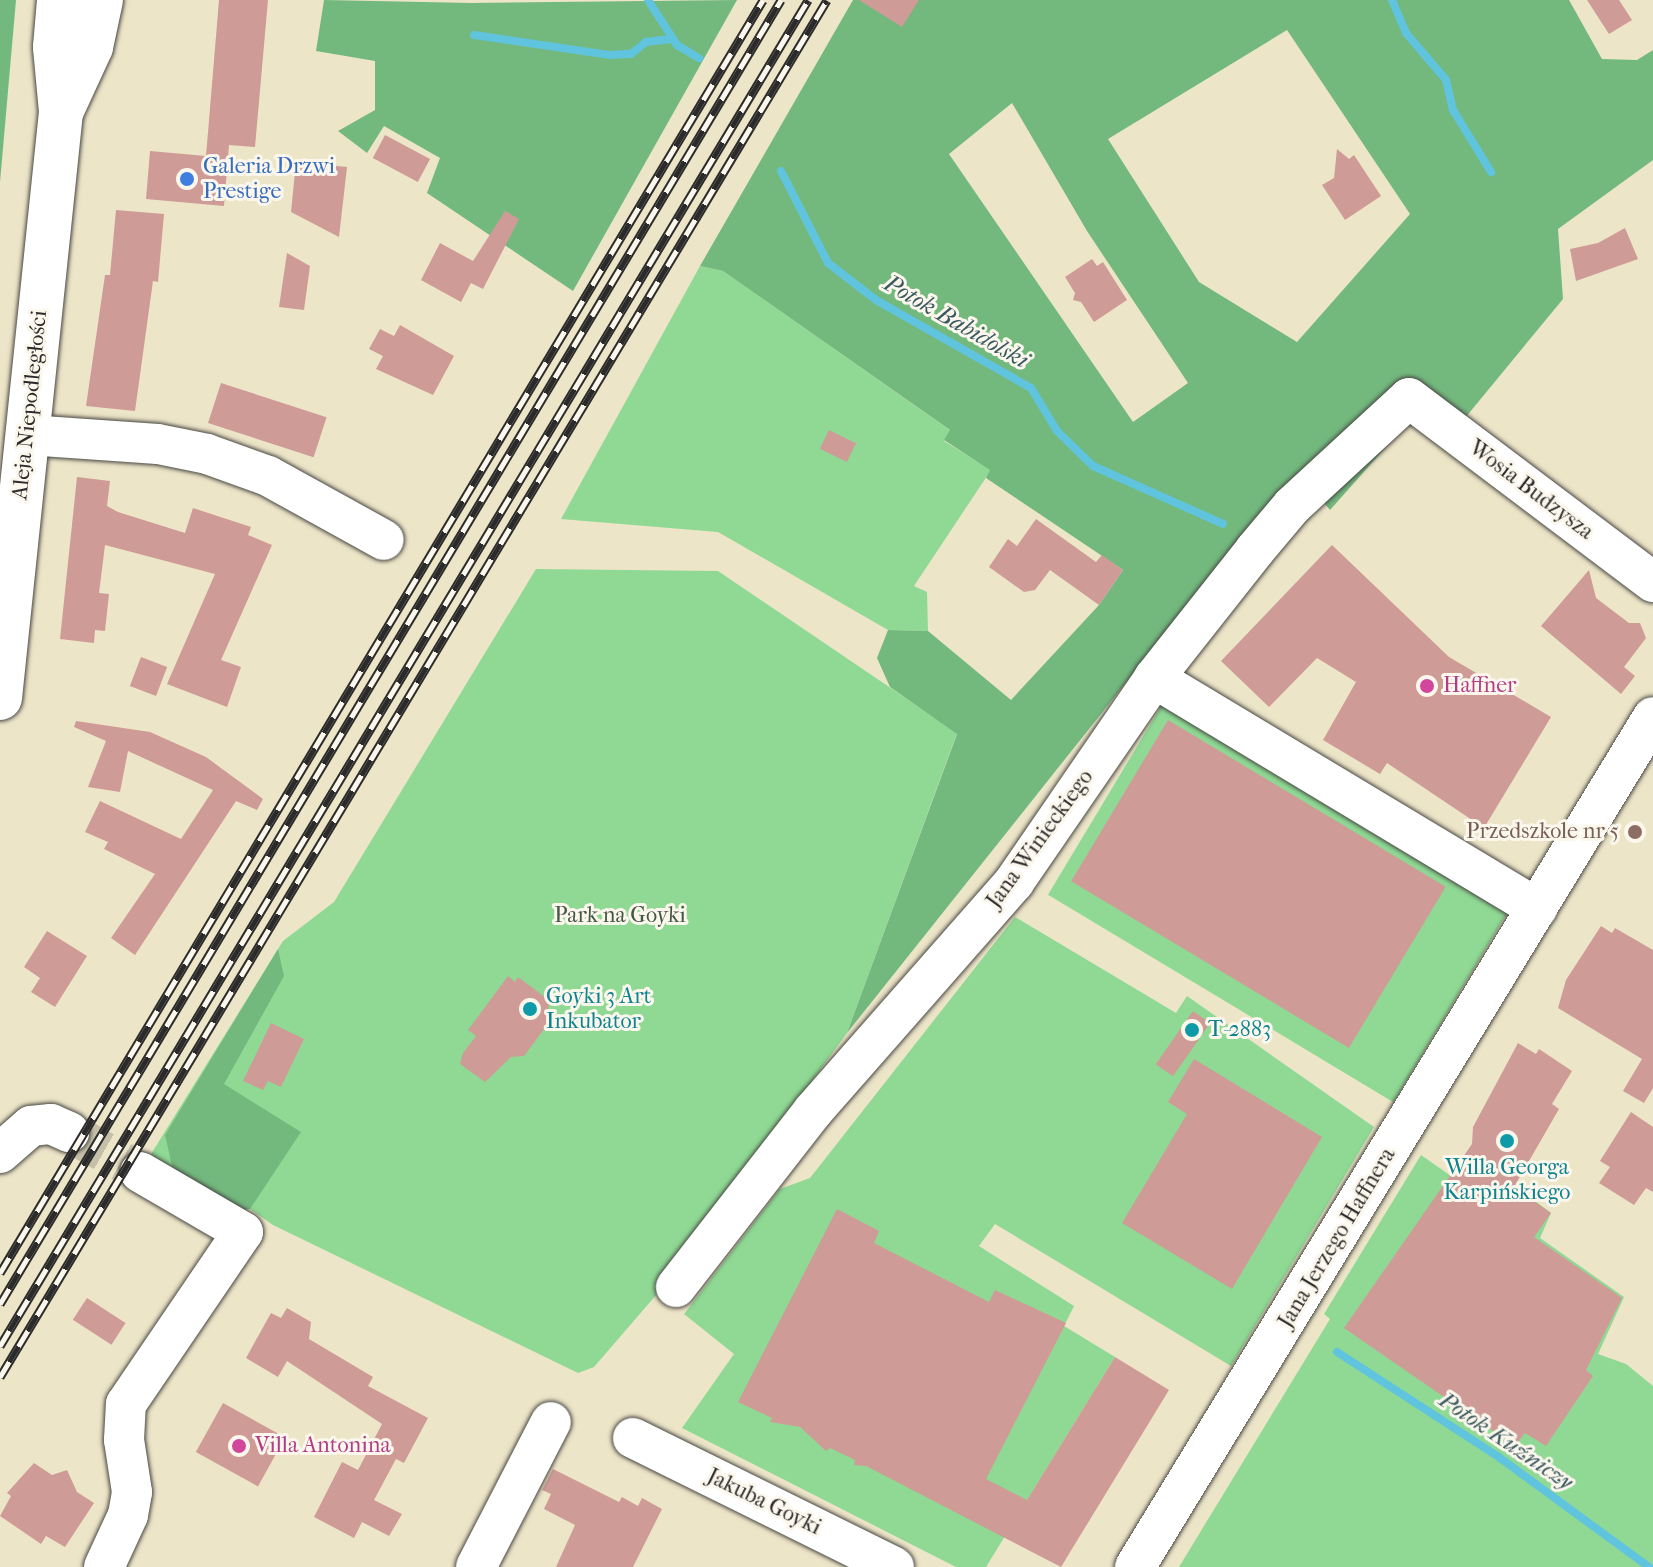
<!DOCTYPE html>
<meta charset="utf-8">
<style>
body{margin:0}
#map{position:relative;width:1653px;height:1567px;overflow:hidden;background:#ede5c8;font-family:"IM FELL French Canon",serif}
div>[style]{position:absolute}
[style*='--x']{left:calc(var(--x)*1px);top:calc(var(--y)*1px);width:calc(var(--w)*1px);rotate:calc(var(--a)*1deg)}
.green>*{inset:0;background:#8fd994;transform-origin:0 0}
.forest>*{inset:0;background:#73b97e}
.stream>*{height:8px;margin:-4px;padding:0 4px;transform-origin:4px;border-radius:4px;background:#60c4de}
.building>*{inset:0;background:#cf9b97;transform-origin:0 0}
.minor-tunnel>*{height:40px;margin-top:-20px;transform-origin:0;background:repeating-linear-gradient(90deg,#c6c0a9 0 40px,transparent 0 60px)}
.roads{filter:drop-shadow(0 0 2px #484743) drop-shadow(0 0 2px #484743)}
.minor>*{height:40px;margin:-20px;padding:0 20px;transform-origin:20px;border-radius:20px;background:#fff}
.major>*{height:44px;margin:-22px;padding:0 22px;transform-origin:22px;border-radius:22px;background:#fff}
.rail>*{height:9px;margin-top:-4.5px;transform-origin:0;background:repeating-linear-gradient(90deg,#fbf7ec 0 18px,#2b2b2b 0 36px);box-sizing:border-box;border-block:2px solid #2b2b2b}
.dots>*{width:22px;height:22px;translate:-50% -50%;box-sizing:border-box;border:4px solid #fbf7ec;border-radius:50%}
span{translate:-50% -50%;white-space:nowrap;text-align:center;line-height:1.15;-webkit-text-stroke:6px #fbf7ec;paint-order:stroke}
.shop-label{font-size:22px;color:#366cbe}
.left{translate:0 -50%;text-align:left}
.street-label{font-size:22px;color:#2b2b2b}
.hotel-label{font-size:22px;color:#b23c85}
.education-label{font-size:22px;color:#785e54}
.right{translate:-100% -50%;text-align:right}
.park-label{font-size:22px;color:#445645}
.culture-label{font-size:22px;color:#0d838f}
.water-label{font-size:24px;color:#3b5961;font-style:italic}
</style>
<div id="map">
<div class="green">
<div style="clip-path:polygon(700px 266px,723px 271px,951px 431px,944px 441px,991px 470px,914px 586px,927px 592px,928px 631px,888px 630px,718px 532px,561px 519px)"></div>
<div style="clip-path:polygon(536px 569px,718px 571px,957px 733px,847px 1033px,657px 1294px,594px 1367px,578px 1373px,273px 1225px,250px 1209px,240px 1210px,148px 1159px,283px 941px,334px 902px)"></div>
<div style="left:1168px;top:695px;width:403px;height:233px;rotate:31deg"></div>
<div style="clip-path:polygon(1015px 917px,1176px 1013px,1187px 996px,1374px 1127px,1231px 1366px,995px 1224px,979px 1246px,1074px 1306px,1064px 1326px,1115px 1357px,986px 1567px,956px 1567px,682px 1428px,734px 1354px,684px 1314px,780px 1189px,810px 1178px)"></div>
<div style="clip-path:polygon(1421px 1155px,1511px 1218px,1527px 1195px,1551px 1213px,1540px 1238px,1624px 1297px,1598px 1354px,1626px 1364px,1653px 1386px,1653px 1567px,1179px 1567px,1330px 1319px,1324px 1314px)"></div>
</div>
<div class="forest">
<div style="clip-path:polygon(0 0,16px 0,0 182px)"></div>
<div style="clip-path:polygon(324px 0,472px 3px,737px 0,573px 291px,427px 193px,440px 158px,384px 126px,367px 153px,338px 131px,375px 110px,375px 61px,316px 51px)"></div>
<div style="clip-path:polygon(evenodd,853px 0,1569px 0,1602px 59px,1637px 60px,1653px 50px,1653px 160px,1558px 229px,1563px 299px,1465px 418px,1433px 394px,1330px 510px,1301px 476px,1202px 587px,847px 1033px,957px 734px,890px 687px,877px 658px,888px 630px,928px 631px,1011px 700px,1099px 605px,1123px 570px,986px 478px,990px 470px,944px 440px,950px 430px,723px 271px,700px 266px,853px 0,1287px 30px,1410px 214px,1297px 342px,1199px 282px,1108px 139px,1287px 30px,853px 0,1012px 103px,1087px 231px,1188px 383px,1133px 422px,949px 154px,1012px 103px)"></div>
<div style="clip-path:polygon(278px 949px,284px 976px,224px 1084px,301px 1132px,250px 1209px,240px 1210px,173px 1170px,165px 1135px)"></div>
</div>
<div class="stream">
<div style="--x:648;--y:0;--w:54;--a:57.2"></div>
<div style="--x:677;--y:45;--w:26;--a:31"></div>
<div style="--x:1392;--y:0;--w:36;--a:67"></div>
<div style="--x:1406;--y:33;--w:62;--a:49.6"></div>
<div style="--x:1446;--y:80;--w:31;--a:77"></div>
<div style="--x:1453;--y:110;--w:73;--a:58.5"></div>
<div style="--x:474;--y:35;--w:136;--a:8.4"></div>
<div style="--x:609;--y:55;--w:22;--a:-3"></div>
<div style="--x:631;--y:54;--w:19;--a:-39"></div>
<div style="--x:646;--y:42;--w:25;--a:-7"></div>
<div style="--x:781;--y:171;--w:103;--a:62.9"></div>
<div style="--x:828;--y:263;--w:61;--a:37.6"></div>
<div style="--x:876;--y:300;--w:178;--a:29.6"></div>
<div style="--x:1031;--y:388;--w:50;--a:58.8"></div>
<div style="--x:1057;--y:431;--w:50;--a:44.2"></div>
<div style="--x:1093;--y:466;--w:142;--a:24"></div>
<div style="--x:1337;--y:1352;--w:194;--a:33"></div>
<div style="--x:1500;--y:1458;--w:185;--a:36.2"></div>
</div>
<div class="building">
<div style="clip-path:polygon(219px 0,268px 0,255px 147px,229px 145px,224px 206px,146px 199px,150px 151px,206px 156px)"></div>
<div style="clip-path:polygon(859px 0,919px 0,902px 27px)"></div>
<div style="clip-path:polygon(1587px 0,1619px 0,1632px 20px,1609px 34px)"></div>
<div style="left:385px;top:135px;width:51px;height:26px;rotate:28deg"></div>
<div style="clip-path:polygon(1337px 149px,1349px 159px,1354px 155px,1381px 196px,1345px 220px,1322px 185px,1334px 178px)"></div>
<div style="clip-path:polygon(296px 162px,347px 167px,339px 237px,291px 212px)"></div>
<div style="clip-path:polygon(116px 210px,164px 214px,158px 282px,153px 281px,135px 411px,86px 406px,105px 275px,110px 275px)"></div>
<div style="clip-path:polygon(505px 211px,519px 219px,483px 289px,471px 283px,461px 302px,421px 280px,440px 243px,473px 261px)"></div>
<div style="clip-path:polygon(1625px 228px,1638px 259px,1576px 281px,1570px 249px,1598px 243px)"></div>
<div style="clip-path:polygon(287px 253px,310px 266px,304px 310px,279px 307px)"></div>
<div style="clip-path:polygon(1092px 259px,1097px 266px,1103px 262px,1127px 300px,1094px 322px,1081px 302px,1073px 300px,1075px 293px,1065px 277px)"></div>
<div style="clip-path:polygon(400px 325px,454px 356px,433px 395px,376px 369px,383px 356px,369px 349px,380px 329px,394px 336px)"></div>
<div style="left:221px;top:383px;width:111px;height:42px;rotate:18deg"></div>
<div style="left:829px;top:430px;width:30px;height:21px;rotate:26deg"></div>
<div style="clip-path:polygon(77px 477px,110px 481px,107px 506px,118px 512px,185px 533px,193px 508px,251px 527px,248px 535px,272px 545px,221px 660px,241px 667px,227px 707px,167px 684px,215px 574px,105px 545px,99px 593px,109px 594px,105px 631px,95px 630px,94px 643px,60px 639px)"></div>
<div style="clip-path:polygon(1036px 519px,1096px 562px,1102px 555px,1123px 570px,1099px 605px,1050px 570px,1035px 590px,1024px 592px,989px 567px,1008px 539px,1017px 546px)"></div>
<div style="clip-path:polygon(1332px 545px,1449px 657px,1551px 717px,1484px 828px,1387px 763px,1380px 774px,1323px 740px,1356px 682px,1317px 658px,1269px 707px,1221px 661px)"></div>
<div style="clip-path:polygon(1589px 570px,1596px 598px,1629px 623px,1640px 623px,1646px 638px,1624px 667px,1635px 676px,1621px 694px,1541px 626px)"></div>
<div style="left:141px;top:657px;width:28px;height:31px;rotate:21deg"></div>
<div style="left:1168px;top:720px;width:324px;height:188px;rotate:31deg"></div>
<div style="clip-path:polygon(76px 721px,150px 732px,206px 757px,263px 799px,257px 810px,236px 801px,135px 955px,111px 938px,155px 874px,104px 849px,108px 842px,85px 832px,100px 801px,181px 839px,213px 790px,128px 751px,120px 792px,88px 787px,106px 741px,74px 727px)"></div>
<div style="clip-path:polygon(1601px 926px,1612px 933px,1615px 928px,1653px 950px,1653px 1088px,1644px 1103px,1623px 1091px,1642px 1059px,1558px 1008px,1566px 980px)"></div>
<div style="clip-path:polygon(47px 931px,87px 956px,55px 1007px,31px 992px,40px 978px,24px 967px)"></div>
<div style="clip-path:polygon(508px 976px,515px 982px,518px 977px,550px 1001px,547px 1013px,553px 1017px,524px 1056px,511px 1057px,485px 1082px,460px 1064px,463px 1053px,476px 1036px,468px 1030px)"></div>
<div style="left:1193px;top:1011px;width:21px;height:65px;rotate:35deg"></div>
<div style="clip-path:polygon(271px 1023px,304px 1039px,281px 1087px,268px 1081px,263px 1090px,243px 1081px)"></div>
<div style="clip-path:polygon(1518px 1043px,1536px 1054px,1539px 1049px,1572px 1071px,1552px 1104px,1559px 1109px,1514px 1187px,1551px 1213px,1534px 1237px,1622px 1298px,1586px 1370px,1593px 1376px,1546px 1446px,1525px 1433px,1515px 1446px,1344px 1328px,1472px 1144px,1473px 1127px)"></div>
<div style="clip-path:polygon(1194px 1059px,1322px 1137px,1232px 1289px,1122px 1223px,1187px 1114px,1168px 1102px)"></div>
<div style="clip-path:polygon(1631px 1112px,1653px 1127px,1653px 1192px,1646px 1188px,1634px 1205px,1599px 1183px,1610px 1167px,1600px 1161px)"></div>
<div style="clip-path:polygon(837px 1209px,879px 1231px,874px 1243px,989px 1302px,995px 1290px,1066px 1323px,986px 1479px,1027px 1500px,1115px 1357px,1169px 1390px,1061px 1567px,866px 1466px,854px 1465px,855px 1460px,830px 1448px,826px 1451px,800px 1427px,770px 1422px,772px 1418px,738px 1402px)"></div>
<div style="left:87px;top:1298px;width:46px;height:26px;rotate:33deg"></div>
<div style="clip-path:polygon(287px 1308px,311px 1322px,309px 1339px,373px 1377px,368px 1386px,428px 1418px,404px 1463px,396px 1459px,374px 1500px,402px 1514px,389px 1536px,362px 1522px,354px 1538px,314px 1517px,342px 1462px,358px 1470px,382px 1424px,287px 1361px,278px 1377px,246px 1358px,271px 1313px,281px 1318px)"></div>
<div style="left:223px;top:1403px;width:71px;height:56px;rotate:29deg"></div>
<div style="clip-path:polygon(34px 1463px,52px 1475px,67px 1470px,77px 1492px,94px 1503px,65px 1547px,46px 1536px,41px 1544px,0 1516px,11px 1496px,7px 1493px)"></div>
<div style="clip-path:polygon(553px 1469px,619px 1502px,622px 1497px,638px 1506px,642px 1498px,662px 1509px,633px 1567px,556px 1567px,575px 1525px,544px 1509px,551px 1494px,542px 1490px)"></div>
</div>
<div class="minor-tunnel">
<div style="--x:69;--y:1132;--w:81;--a:29.4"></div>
</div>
<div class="roads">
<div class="minor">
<div style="--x:28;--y:435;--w:130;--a:4"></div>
<div style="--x:158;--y:444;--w:50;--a:11.5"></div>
<div style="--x:207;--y:454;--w:65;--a:19.8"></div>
<div style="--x:268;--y:476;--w:132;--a:28.9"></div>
<div style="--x:1154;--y:678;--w:447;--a:31"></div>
<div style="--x:0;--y:1153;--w:41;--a:-41.1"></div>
<div style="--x:31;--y:1126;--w:20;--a:-6"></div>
<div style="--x:51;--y:1124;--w:20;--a:24"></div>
<div style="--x:676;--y:1287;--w:223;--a:-52.1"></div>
<div style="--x:813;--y:1111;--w:305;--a:-48.7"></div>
<div style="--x:1014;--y:882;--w:247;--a:-55.5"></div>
<div style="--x:1154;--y:678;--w:163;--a:-51.7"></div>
<div style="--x:1255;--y:550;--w:57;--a:-49.9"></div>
<div style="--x:1292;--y:506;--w:159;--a:-42.7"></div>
<div style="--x:1409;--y:398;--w:306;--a:37"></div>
<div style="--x:633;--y:1438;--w:291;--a:26.3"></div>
<div style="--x:104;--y:1567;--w:57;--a:-65.2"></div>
<div style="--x:128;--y:1515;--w:23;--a:-80"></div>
<div style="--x:132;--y:1492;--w:53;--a:-98.7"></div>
<div style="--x:124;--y:1440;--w:36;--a:-87"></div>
<div style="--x:126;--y:1404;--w:208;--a:-55.8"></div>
<div style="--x:243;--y:1232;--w:119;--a:-149.8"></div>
<div style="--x:476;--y:1567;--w:163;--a:-62.7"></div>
<div style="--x:1135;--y:1567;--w:995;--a:-58.64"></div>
</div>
<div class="major">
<div style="--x:62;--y:110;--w:69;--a:-65.3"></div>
<div style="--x:91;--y:47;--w:48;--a:-78"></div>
<div style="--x:0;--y:698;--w:589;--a:-84.06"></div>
<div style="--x:61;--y:112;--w:65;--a:-95.3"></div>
<div style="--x:55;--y:47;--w:47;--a:-85.1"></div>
</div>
</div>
<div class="rail">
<div style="--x:0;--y:1273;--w:1484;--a:-59.06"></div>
<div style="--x:0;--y:1304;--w:1520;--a:-59.08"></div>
<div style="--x:0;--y:1346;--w:1570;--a:-59.02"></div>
<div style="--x:0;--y:1377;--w:1606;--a:-59.01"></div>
</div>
<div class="dots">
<div style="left:187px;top:179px;background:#3f7fe0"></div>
<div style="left:1427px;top:686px;background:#d1479c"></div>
<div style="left:1635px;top:832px;background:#8d6e63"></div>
<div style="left:530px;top:1009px;background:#0f9aa8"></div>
<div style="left:1192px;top:1030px;background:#0f9aa8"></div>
<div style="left:1507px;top:1141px;background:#0f9aa8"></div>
<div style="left:239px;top:1446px;background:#d1479c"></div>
</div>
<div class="shop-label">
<span class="left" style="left:203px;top:179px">Galeria Drzwi<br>Prestige</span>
</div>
<div class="street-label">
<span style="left:30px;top:405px;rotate:-84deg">Aleja Niepodległości</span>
<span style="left:1531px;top:490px;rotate:37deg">Wosia Budzysza</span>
<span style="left:1040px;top:839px;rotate:-54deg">Jana Winieckiego</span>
<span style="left:1337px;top:1238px;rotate:-59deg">Jana Jerzego Haffnera</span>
<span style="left:764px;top:1502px;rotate:26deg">Jakuba Goyki</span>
</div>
<div class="hotel-label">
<span class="left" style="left:1443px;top:686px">Haffner</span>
<span class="left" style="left:255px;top:1446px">Villa Antonina</span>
</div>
<div class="education-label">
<span class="right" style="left:1619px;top:832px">Przedszkole nr 5</span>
</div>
<div class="park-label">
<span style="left:620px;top:916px">Park na Goyki</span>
</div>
<div class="culture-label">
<span class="left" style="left:546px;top:1009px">Goyki 3 Art<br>Inkubator</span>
<span class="left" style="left:1208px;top:1030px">T-2883</span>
<span style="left:1507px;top:1180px">Willa Georga<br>Karpińskiego</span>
</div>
<div class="water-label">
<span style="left:956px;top:322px;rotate:30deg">Potok Babidolski</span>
<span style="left:1506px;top:1441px;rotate:34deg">Potok Kuźniczy</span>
</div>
</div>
